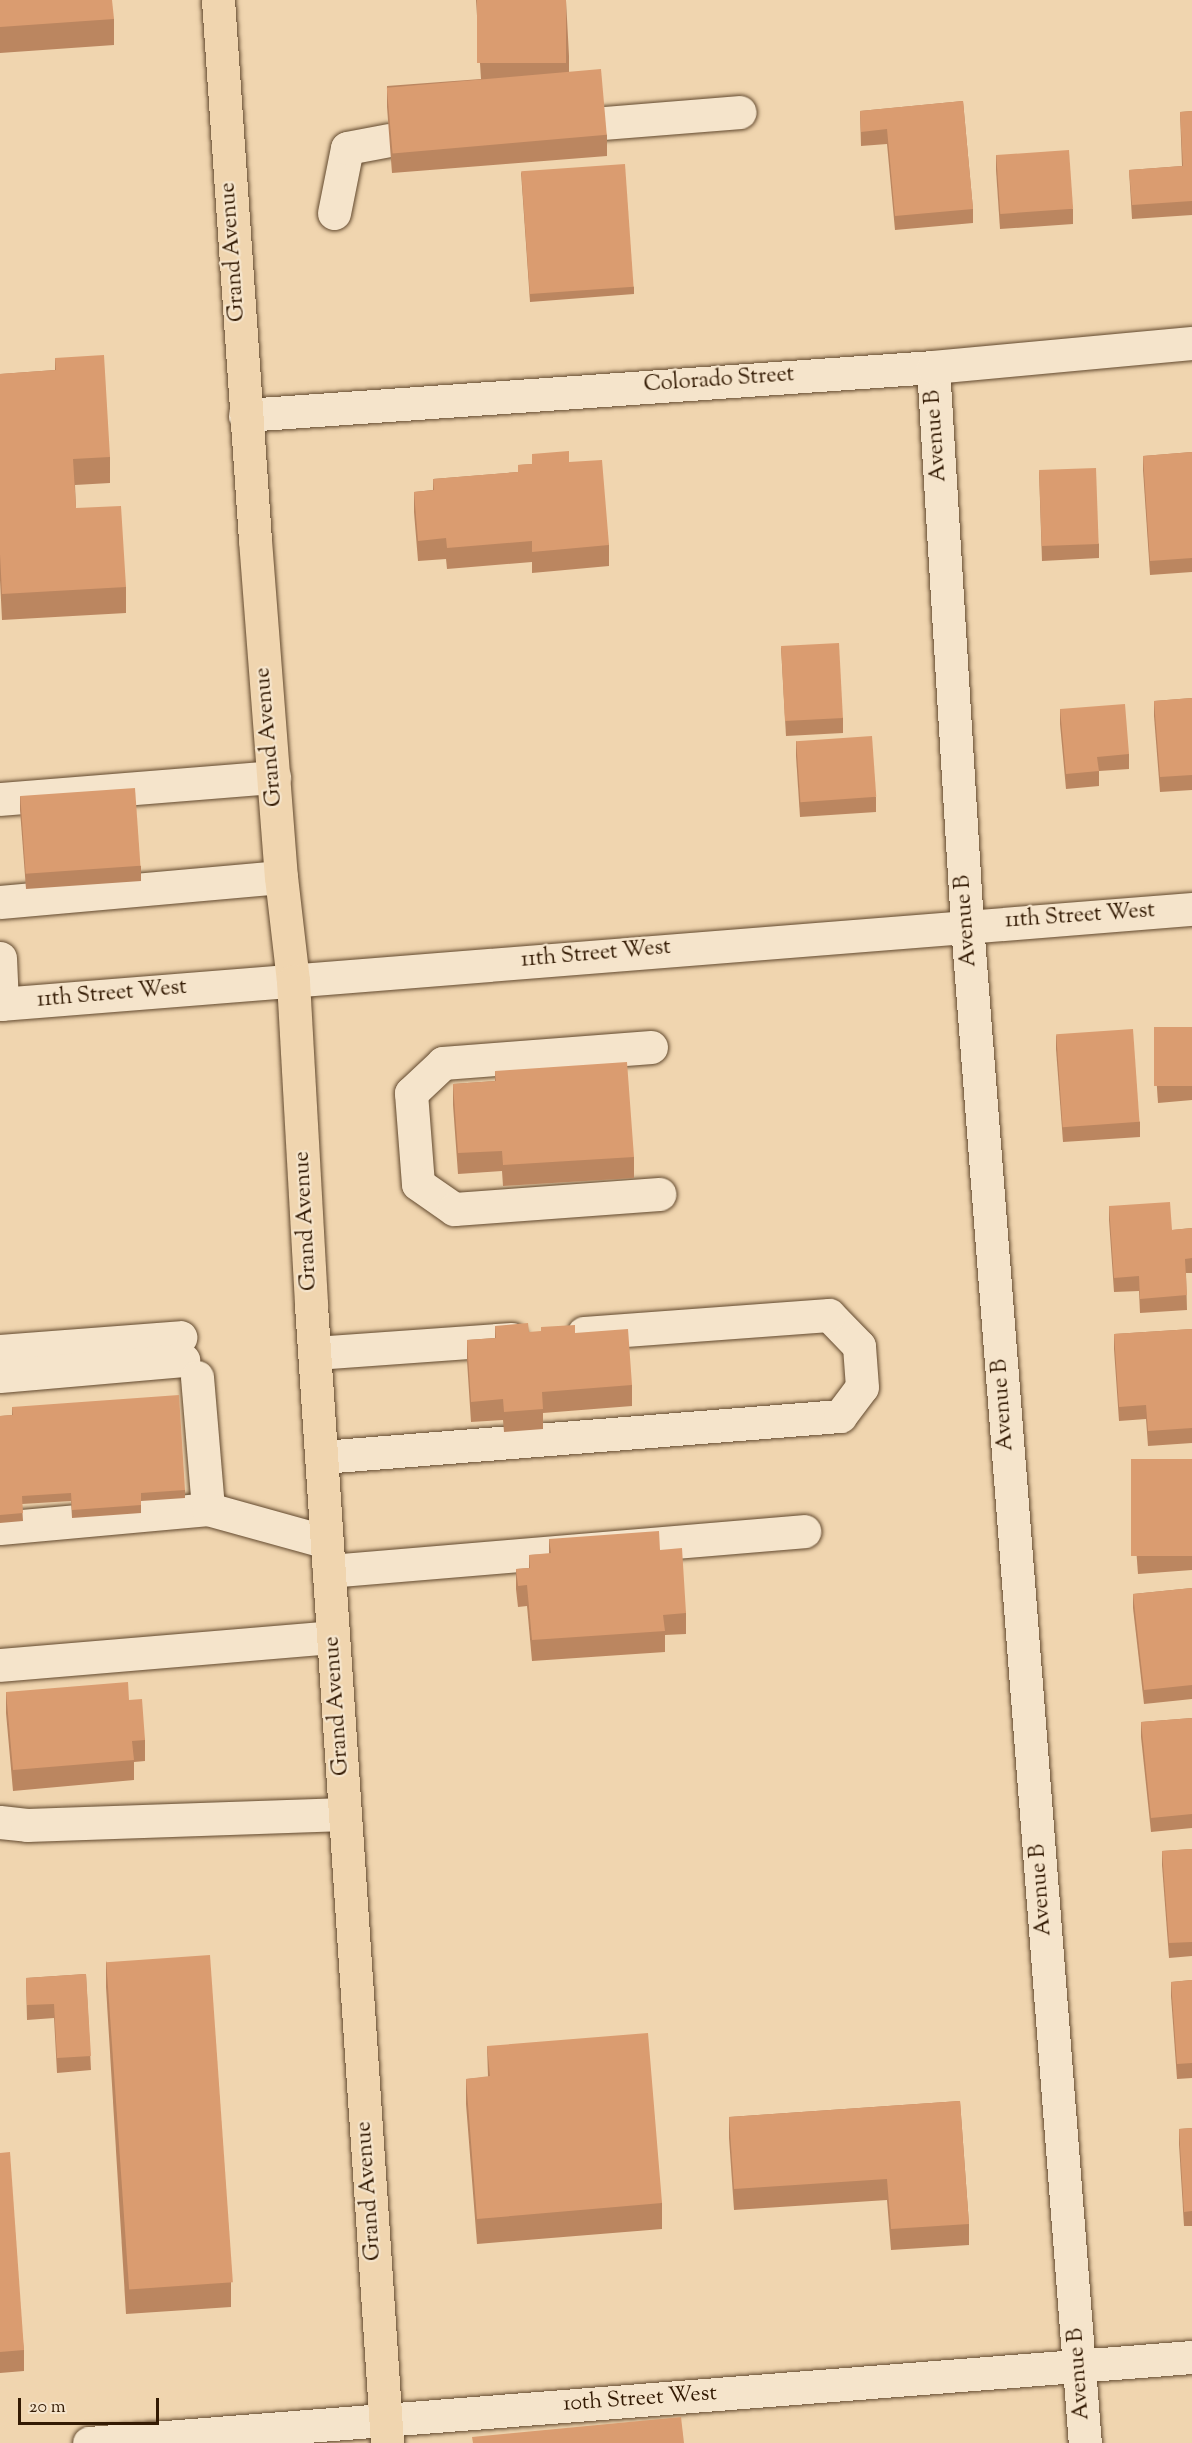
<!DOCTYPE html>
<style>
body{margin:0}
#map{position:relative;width:1192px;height:2443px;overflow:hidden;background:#f0d5af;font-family:"Sorts Mill Goudy",serif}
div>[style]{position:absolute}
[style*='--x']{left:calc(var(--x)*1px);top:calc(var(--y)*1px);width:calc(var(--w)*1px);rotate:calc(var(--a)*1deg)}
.roads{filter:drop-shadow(0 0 2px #62492e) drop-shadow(0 0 2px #62492e)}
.minor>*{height:33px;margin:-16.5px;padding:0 16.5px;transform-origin:16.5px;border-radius:16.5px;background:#f5e4cb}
.major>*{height:33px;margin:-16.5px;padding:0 16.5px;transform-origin:16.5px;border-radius:16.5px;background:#f0d5af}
.wall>*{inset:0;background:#bb8660}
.building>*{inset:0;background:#da9c70;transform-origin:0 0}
span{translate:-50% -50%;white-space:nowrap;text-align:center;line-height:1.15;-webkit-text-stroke:4.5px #f5e4cb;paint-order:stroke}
.street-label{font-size:22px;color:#331a03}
.scale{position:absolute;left:18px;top:2398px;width:141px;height:27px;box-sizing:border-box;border:3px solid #331a03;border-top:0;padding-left:8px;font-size:18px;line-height:21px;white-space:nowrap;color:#331a03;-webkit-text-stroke:4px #f5e4cb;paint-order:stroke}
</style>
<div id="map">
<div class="roads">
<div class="minor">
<div style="--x:603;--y:123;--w:137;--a:-4.6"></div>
<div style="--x:334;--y:213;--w:66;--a:-78.7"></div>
<div style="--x:347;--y:148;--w:43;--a:-10.8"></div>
<div style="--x:933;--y:367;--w:559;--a:86.51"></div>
<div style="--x:967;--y:925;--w:1523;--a:85.56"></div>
<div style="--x:245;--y:415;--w:690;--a:-3.99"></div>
<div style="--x:933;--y:367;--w:260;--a:-5.3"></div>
<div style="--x:0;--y:799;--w:275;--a:-4.6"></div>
<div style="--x:0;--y:902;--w:282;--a:-5.1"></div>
<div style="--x:0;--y:958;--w:46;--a:87.5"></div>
<div style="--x:0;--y:1004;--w:1196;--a:-4.56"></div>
<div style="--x:651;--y:1047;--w:209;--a:175.6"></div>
<div style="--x:443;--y:1063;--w:44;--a:136.8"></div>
<div style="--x:411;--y:1093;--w:91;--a:85.6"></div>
<div style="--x:418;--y:1184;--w:44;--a:34.8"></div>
<div style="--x:454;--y:1209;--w:206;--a:-4.2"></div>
<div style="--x:0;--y:1351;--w:181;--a:-4.4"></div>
<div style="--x:315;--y:1353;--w:197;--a:-4.1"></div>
<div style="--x:0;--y:1376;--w:184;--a:-5"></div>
<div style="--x:197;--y:1377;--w:132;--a:85.2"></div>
<div style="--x:322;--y:1457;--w:520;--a:-4.53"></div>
<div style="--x:840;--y:1416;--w:36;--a:-53"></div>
<div style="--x:862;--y:1387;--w:41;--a:-94.2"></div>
<div style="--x:859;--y:1346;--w:43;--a:-134.1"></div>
<div style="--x:829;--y:1315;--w:246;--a:175.8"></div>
<div style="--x:0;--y:1528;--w:209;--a:-5.2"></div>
<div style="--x:208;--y:1509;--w:123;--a:15.5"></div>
<div style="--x:329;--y:1571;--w:477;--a:-4.8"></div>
<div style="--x:0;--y:1665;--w:334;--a:-4.8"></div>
<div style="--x:0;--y:1822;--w:27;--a:6"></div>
<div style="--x:27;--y:1825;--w:318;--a:-2"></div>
<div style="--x:89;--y:2443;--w:1106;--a:-4.46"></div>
</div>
<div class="major">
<div style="--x:218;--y:0;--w:541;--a:86.08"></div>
<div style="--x:255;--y:540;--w:338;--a:85.6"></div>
<div style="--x:281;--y:877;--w:105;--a:83.4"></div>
<div style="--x:293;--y:981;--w:324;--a:86.8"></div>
<div style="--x:311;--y:1305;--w:1141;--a:86.18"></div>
</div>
</div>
<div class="wall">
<div style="clip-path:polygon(0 0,114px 19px,114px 45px,0 53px)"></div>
<div style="clip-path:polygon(476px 0,566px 0,569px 56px,569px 72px,607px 135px,607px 156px,392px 173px,387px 107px,387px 86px,481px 79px)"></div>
<div style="clip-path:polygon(963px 101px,973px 209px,973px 223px,895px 230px,887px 144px,861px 146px,860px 111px)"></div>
<div style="clip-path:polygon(1192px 111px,1192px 215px,1132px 219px,1129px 170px,1182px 166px,1180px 112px)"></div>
<div style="clip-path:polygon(996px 155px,1073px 209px,1073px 224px,1000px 229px,996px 170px)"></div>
<div style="clip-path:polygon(521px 172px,634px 287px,634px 294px,530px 302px)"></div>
<div style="clip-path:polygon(55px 358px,110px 457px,110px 483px,75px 485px,76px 508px,126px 587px,126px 613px,2px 620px,0 580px,0 374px,55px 370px)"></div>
<div style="clip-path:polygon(1192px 452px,1192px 572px,1150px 575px,1143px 470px,1143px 456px)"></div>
<div style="clip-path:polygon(532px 454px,569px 462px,609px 545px,609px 566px,532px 573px,532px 562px,447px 569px,446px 559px,418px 561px,414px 512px,414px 492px,433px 490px,433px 479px,518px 472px,518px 465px,532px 464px)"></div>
<div style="clip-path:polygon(1039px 471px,1099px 544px,1099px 558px,1042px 561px)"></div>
<div style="clip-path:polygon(781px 647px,843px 718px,843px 733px,786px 736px)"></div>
<div style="clip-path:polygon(1192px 698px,1192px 790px,1160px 792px,1154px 716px,1154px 701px)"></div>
<div style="clip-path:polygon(1060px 709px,1129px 754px,1129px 769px,1099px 771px,1099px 786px,1066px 789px,1060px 724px)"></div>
<div style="clip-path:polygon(796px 741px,876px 797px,876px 812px,800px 817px,796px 756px)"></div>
<div style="clip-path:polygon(20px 796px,141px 866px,141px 881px,26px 889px,20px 810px)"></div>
<div style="clip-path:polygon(1192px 1027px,1192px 1100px,1158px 1103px,1154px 1044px,1154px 1029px)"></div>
<div style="clip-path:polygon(1056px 1035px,1140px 1122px,1140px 1137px,1063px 1142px,1056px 1049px)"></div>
<div style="clip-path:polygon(495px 1071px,634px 1157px,634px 1178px,503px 1186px,502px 1171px,458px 1174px,453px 1105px,453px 1084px,495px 1081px)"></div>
<div style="clip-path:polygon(1109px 1206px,1172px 1230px,1192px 1228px,1192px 1273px,1186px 1273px,1187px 1310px,1140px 1313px,1139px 1291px,1114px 1292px,1109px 1220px)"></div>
<div style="clip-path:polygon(495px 1326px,529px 1332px,575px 1333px,632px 1385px,632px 1406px,543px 1413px,543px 1429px,504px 1432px,503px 1420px,471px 1422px,467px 1361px,467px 1340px,495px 1338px)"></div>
<div style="clip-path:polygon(1192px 1329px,1192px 1443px,1148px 1446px,1146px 1419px,1119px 1421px,1114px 1349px,1114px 1334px)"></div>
<div style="clip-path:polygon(12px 1407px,185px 1490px,185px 1498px,141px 1501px,141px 1513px,72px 1518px,71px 1501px,22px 1504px,23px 1521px,0 1523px,0 1416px,12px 1415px)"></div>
<div style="clip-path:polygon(1192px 1459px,1192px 1570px,1138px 1574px,1131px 1478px,1131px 1463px)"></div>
<div style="clip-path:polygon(549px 1539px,660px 1550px,686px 1613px,686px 1634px,665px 1635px,665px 1652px,532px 1661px,527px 1606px,518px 1607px,516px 1589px,516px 1569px,529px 1568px,529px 1555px,549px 1554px)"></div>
<div style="clip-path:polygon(1192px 1588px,1192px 1699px,1144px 1704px,1133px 1608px,1133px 1594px)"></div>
<div style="clip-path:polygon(6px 1692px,129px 1700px,145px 1740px,145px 1761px,134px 1762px,134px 1780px,13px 1791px,6px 1713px)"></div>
<div style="clip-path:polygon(1192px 1718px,1192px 1828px,1151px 1832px,1141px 1737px,1141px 1722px)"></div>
<div style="clip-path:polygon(1192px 1849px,1192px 1956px,1169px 1958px,1162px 1865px,1162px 1851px)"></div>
<div style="clip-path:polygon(106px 1961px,231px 2282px,231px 2307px,126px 2314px,106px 1987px)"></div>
<div style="clip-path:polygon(86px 1974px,91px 2070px,57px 2073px,54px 2018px,27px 2020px,26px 1978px)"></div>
<div style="clip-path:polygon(1192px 1980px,1192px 2078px,1177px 2079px,1171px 1996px,1171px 1982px)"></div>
<div style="clip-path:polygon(487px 2046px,662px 2203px,662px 2229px,477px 2244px,466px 2104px,466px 2079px,488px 2077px)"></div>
<div style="clip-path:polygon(960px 2101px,969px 2224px,969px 2245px,891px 2250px,887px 2200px,734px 2210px,729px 2138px,729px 2117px)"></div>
<div style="clip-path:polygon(1192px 2128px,1192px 2226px,1184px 2226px,1179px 2144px,1179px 2129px)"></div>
<div style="clip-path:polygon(0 2153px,24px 2350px,24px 2371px,0 2373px)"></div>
</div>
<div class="building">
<div style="clip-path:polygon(0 0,112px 0,114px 19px,0 27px)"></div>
<div style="left:477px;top:0;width:89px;height:63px"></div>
<div style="left:601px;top:69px;width:66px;height:215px;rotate:85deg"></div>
<div style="clip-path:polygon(963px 101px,973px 209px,895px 216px,887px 129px,861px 132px,860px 111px)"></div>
<div style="clip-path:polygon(1192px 111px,1192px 201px,1132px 205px,1129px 170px,1183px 166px,1180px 112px)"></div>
<div style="left:1069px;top:150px;width:59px;height:73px;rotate:86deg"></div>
<div style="left:625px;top:164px;width:123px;height:104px;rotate:86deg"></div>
<div style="clip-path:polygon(104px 355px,110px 457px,73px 459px,76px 508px,121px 506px,126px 587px,2px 594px,0 554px,0 374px,56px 370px,55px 358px)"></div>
<div style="clip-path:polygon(569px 451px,569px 462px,602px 460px,609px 545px,532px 552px,532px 541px,447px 548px,446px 538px,418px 541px,414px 492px,434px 490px,433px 479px,518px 472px,518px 465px,532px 464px,532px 454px)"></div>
<div style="clip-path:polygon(1192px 452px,1192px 558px,1150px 561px,1143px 456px)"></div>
<div style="left:1096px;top:468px;width:76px;height:57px;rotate:88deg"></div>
<div style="left:839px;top:643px;width:75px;height:58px;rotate:87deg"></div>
<div style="clip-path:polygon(1192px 698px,1192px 775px,1160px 777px,1154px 701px)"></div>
<div style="clip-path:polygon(1125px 704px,1129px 754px,1097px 757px,1099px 771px,1066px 774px,1060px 709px)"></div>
<div style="left:872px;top:736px;width:61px;height:76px;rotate:86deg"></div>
<div style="left:135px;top:788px;width:78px;height:115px;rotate:86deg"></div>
<div style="left:1192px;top:1027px;width:59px;height:38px;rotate:90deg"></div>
<div style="left:1133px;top:1029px;width:93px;height:77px;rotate:86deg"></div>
<div style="clip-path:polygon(627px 1062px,634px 1157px,503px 1165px,502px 1151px,458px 1153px,453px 1084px,496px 1081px,495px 1071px)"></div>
<div style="clip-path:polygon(1170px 1202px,1172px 1230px,1192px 1228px,1192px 1258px,1185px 1259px,1187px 1295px,1140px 1299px,1139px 1276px,1114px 1278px,1109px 1206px)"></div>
<div style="clip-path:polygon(528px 1323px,529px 1332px,541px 1331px,541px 1327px,575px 1325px,575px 1333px,628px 1329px,632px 1385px,542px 1392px,543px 1409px,504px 1412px,503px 1399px,471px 1402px,467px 1340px,496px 1338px,495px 1326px)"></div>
<div style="clip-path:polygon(1192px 1329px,1192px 1428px,1148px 1431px,1146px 1405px,1119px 1407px,1114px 1334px)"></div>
<div style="clip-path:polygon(179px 1395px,185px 1490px,141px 1493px,141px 1505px,72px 1510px,71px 1493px,22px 1496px,23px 1513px,0 1515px,0 1416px,13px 1415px,12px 1407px)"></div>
<div style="left:1192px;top:1459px;width:97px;height:61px;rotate:90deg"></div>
<div style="clip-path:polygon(659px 1531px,660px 1550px,682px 1548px,686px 1613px,663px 1615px,665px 1631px,532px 1640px,527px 1585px,518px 1586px,516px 1569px,530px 1568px,529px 1555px,551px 1553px,549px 1539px)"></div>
<div style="clip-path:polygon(1192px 1588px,1192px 1685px,1144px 1690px,1133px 1594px)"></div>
<div style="clip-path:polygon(128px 1682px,129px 1700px,142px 1699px,145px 1740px,132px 1741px,134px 1760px,13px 1770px,6px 1692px)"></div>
<div style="clip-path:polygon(1192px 1718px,1192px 1814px,1151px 1818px,1141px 1722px)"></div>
<div style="clip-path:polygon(1192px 1849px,1192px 1942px,1169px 1943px,1162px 1851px)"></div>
<div style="left:210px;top:1955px;width:328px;height:104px;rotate:86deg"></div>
<div style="clip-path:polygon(86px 1974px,91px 2056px,57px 2058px,54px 2004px,27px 2005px,26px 1978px)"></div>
<div style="clip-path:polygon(1192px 1980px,1192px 2063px,1177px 2064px,1171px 1982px)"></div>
<div style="clip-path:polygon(648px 2033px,662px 2203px,477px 2219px,466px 2079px,490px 2076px,487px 2046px)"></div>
<div style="clip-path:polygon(960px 2101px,969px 2224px,891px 2229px,887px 2179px,734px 2189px,729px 2117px)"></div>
<div style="clip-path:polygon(1192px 2128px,1192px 2211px,1184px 2212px,1179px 2129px)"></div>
<div style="clip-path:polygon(10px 2152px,24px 2350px,0 2352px,0 2153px)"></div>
<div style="clip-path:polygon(681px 2417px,684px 2443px,473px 2443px,472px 2437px)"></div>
</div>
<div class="street-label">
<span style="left:234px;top:252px;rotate:-94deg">Grand Avenue</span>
<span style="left:719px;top:381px;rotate:-4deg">Colorado Street</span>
<span style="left:937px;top:436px;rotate:-94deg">Avenue B</span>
<span style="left:270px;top:737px;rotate:-95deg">Grand Avenue</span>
<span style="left:1080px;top:917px;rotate:-4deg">11th Street West</span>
<span style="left:967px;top:921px;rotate:-94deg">Avenue B</span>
<span style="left:596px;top:955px;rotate:-5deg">11th Street West</span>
<span style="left:112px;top:995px;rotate:-5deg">11th Street West</span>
<span style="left:307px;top:1221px;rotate:-93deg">Grand Avenue</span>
<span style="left:1004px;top:1405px;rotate:-94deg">Avenue B</span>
<span style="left:338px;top:1706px;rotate:-94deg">Grand Avenue</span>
<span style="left:1042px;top:1890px;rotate:-94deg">Avenue B</span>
<span style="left:370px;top:2191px;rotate:-94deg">Grand Avenue</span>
<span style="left:1080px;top:2374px;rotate:-94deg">Avenue B</span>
<span style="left:640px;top:2400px;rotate:-4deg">10th Street West</span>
</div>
<div class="scale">20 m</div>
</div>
